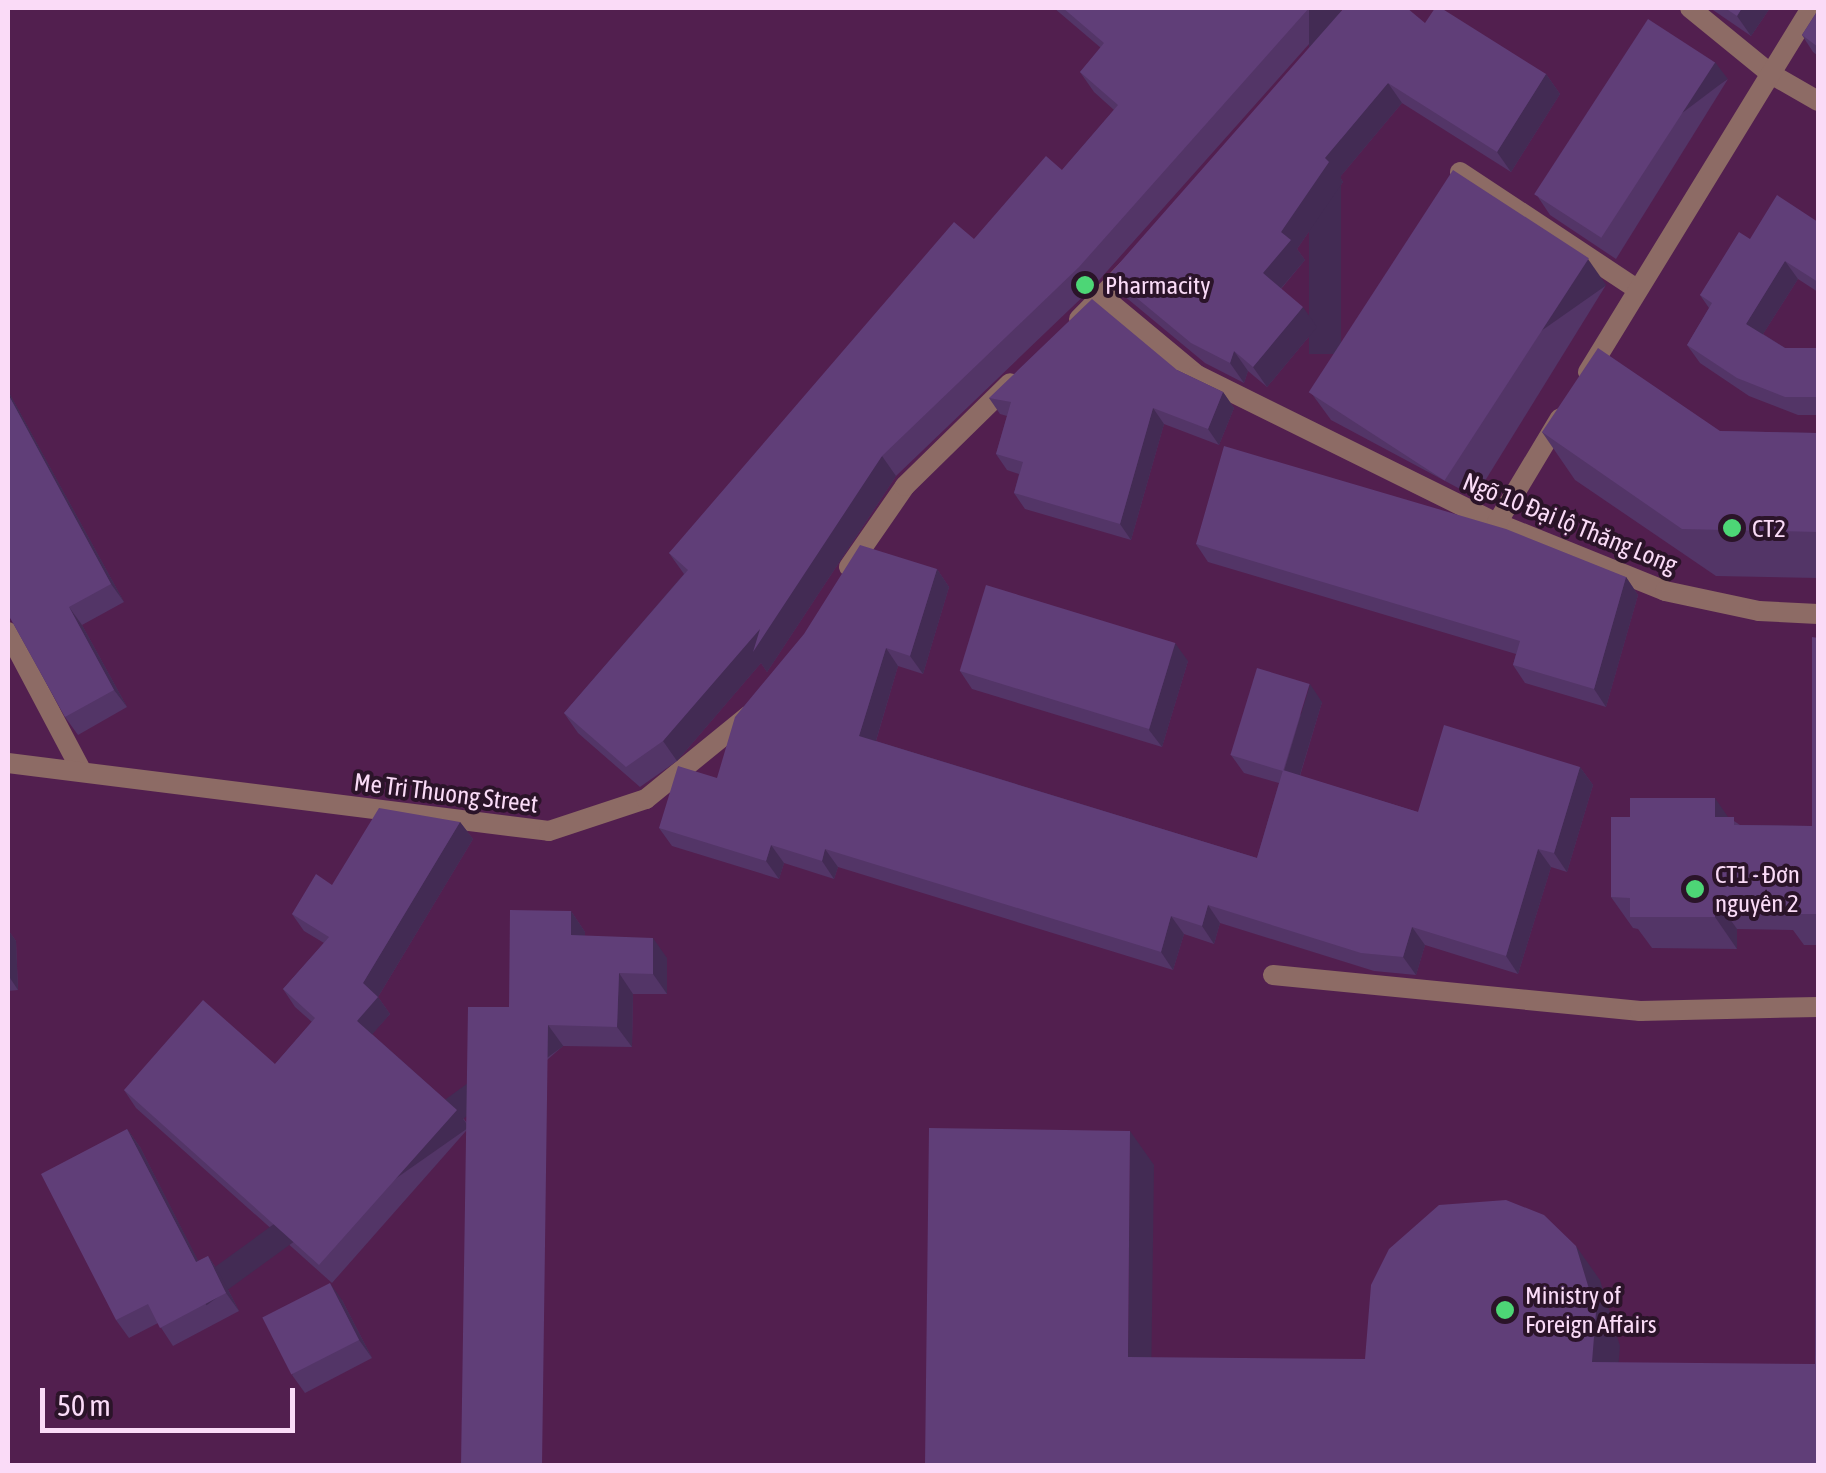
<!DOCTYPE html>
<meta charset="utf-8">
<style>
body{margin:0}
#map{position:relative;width:1826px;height:1473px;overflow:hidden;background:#521f4f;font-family:"Asap Condensed",sans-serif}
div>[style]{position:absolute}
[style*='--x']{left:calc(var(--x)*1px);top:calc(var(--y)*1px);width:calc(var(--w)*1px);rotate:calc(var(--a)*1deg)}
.street>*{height:20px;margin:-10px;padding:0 10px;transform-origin:10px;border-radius:10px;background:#8d6b65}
.wall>*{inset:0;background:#533567}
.shaded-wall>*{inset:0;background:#432b54;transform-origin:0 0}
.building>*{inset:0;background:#603e78;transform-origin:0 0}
.dots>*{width:28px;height:28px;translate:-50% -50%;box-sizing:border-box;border:5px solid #2b1429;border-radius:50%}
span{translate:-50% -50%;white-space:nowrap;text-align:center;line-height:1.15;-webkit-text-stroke:8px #2b1429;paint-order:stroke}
.poi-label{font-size:25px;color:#fadbf7}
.left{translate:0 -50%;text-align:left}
.street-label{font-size:25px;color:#fadbf7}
.frame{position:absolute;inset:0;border:10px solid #fadbf7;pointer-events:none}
.scale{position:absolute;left:40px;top:1388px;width:255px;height:45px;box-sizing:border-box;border:5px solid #fadbf7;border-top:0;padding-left:12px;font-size:30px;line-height:35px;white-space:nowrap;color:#fadbf7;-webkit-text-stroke:8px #2b1429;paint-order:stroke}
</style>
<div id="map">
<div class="street">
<div style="--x:1690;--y:8;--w:104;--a:39.2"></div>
<div style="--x:1771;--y:74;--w:54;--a:29.9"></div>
<div style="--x:1460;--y:172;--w:212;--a:33.5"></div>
<div style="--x:1103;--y:297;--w:122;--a:39.7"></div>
<div style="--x:1197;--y:375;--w:335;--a:26.3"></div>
<div style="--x:1497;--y:523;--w:181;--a:22"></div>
<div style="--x:1665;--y:591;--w:96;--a:12"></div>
<div style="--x:1759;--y:611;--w:59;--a:2.9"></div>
<div style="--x:1079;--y:319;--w:76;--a:-45.5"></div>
<div style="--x:1588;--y:372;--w:427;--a:-58.5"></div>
<div style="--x:1497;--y:523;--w:122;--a:-59"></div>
<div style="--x:849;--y:567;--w:98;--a:-55.3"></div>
<div style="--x:905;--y:486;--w:147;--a:-44.4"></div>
<div style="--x:8;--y:632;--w:158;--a:62.1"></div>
<div style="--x:8;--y:763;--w:545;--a:7.16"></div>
<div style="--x:549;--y:831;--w:102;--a:-18.3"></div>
<div style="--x:646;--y:799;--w:133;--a:-39.2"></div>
<div style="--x:1273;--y:975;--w:369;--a:5.6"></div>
<div style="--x:1640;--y:1011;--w:178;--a:-1.3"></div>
</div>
<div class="wall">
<div style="clip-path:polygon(1054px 8px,1341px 8px,1093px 287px,896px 476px,767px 672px,761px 663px,677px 761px,640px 787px,578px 733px,564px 713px,684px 574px,669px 553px,974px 239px,1062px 170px,1114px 110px,1094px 92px,1080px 72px,1101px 48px)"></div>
<div style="clip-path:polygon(1710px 8px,1770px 8px,1751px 36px)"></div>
<div style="clip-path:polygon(1818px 10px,1818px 56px,1813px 52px,1802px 35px)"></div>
<div style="clip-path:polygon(1425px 23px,1546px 74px,1560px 94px,1511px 172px,1402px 103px,1340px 177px,1343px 182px,1297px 249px,1305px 260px,1281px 289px,1317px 327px,1267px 387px,1248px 371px,1244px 383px,1205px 363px,1123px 295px,1109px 275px)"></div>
<div style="clip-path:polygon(1728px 79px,1616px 259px,1550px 215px,1538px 197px)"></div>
<div style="clip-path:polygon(1818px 222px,1818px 292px,1798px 279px,1763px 334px,1785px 348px,1818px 348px,1818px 415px,1798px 415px,1749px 396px,1700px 363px,1687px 345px,1709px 308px,1700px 295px,1750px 239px)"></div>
<div style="clip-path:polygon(1606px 285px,1475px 497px,1331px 420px,1312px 394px)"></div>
<div style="clip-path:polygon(1177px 370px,1223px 392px,1234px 408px,1219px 445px,1164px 424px,1131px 540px,1025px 509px,1014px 493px,1019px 474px,1007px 470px,996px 454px,1007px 416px,1000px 414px,989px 398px)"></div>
<div style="clip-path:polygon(8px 391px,124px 602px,82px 625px,127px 707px,78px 735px,65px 717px,8px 614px)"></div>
<div style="clip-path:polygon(1720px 431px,1818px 433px,1818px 578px,1716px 576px,1575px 480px,1542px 432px)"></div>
<div style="clip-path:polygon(1196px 544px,1626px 577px,1638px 595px,1606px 707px,1525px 683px,1513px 665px,1516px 654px,1208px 562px)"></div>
<div style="clip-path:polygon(937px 569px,949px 587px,923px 674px,898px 666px,876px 741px,1257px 858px,1279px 783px,1244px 773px,1231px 755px,1322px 702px,1300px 776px,1418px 812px,1580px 767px,1593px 785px,1567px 872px,1551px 867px,1518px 974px,1425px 945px,1416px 975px,1374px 971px,1220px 923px,1214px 944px,1184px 934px,1173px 970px,838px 867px,834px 879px,784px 863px,779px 879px,672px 846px,659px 828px,717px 778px)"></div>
<div style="clip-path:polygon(1818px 638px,1818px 945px,1804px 945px,1793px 930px,1737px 929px,1737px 949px,1652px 948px,1638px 929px,1633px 928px,1611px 897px,1630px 817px,1728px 817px,1740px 825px,1812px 826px)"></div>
<div style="clip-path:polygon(1188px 661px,1162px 747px,972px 689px,960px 671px)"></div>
<div style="clip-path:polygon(460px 822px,473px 839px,378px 997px,390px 1014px,372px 1034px,457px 1110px,467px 1123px,509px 1007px,571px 911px,585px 932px,585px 936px,667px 958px,667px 994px,633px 994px,632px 1047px,563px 1046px,466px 1131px,332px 1283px,136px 1108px,124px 1090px,275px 1064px,312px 1022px,295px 1007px,283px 989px,324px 943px,304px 931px,292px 914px,332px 885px)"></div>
<div style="clip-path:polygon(8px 930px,16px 941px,18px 990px,8px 991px)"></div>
<div style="clip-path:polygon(127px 1129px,140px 1147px,198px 1261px,208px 1256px,220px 1274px,239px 1311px,173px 1346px,158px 1323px,129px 1338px,116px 1320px)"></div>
<div style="clip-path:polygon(342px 1300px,372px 1358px,305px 1393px,292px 1375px)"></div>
</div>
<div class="shaded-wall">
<div style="left:1309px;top:8px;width:32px;height:346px"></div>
<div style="clip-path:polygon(1742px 8px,1770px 8px,1751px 36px,1737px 16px)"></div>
<div style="left:1715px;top:62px;width:21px;height:211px;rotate:53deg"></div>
<div style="clip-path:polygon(1546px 74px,1560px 94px,1511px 172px,1497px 152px)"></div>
<div style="clip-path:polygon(1388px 83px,1402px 103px,1340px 177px,1343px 182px,1297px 249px,1305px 260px,1277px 293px,1263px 273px,1281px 232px,1325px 158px)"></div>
<div style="left:1588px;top:259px;width:32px;height:249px;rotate:55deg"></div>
<div style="clip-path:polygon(1785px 261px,1798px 279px,1758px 342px,1746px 324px)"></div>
<div style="clip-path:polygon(1303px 307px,1317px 327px,1267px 387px,1253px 367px)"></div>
<div style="clip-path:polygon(1234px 351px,1248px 371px,1244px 383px,1230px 363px)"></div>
<div style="clip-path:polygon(8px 391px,12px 398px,124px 602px,111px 584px,8px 394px)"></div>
<div style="clip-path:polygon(1223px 392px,1234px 408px,1219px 445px,1208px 429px)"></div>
<div style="clip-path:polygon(1153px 408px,1164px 424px,1131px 540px,1120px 524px)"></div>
<div style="clip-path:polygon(882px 456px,896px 476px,767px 672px,761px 663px,677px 761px,663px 741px)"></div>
<div style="clip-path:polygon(937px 569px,949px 587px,923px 674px,910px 656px)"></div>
<div style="clip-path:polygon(1626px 577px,1638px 595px,1606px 707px,1594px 689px)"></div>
<div style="clip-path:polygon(69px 607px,82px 625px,127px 707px,114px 690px)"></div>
<div style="clip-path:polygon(1175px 643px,1188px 661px,1162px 747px,1149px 730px)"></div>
<div style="clip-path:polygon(886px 648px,898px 666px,872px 754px,859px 736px)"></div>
<div style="clip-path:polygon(1310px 684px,1322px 702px,1296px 788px,1284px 771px)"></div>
<div style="clip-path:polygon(1580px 767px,1593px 785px,1567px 872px,1554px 853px)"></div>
<div style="clip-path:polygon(1715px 798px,1737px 830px,1715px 817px)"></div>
<div style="clip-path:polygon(460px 822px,473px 839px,378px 997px,390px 1014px,369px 1038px,357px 1021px,363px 983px)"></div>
<div style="clip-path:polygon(771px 845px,784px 863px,779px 879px,766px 861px)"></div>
<div style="clip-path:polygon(825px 849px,838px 867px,834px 879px,822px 861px)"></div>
<div style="clip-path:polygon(1538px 849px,1551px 867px,1518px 974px,1506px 956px)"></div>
<div style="clip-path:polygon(1715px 898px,1737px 929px,1737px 949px,1715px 917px)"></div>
<div style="clip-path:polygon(1208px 905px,1220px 923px,1214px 944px,1202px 926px)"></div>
<div style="clip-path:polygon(571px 911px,585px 932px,585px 956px,571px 935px)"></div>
<div style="clip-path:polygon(1171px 916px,1184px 934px,1173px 970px,1161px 952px)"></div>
<div style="clip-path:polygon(1412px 927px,1425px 945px,1416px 975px,1403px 957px)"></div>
<div style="clip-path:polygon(8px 930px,16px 941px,18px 990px,8px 975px)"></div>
<div style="clip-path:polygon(653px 938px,667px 958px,667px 994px,653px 974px)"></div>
<div style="clip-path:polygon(619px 973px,633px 994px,632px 1047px,617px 1027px)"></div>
<div style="left:548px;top:1025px;width:26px;height:441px;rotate:54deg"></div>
<div style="left:457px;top:1110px;width:21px;height:208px;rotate:55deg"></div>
<div style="clip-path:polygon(127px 1129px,140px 1147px,208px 1280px,196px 1262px)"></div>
<div style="clip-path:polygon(1130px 1131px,1154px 1165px,1151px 1391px,1128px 1357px)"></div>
<div style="clip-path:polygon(1576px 1246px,1600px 1280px,1620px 1346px,1616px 1396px,1592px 1362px)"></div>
<div style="clip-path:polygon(208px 1256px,220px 1274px,239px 1311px,226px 1293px)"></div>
<div style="clip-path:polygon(330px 1283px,342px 1300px,372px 1358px,359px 1340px)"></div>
</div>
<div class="building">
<div style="clip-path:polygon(1063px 8px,1309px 8px,1079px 267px,882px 456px,753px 652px,760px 629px,663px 741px,626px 767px,564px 713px,688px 570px,669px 553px,954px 222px,974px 239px,1046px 156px,1062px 170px,1118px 105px,1080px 72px,1104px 43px)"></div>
<div style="clip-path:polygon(1344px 8px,1407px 8px,1425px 23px,1435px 8px,1441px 8px,1546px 74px,1497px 152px,1388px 83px,1325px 158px,1329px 162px,1281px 232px,1291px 240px,1263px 273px,1303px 307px,1253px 367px,1234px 351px,1230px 363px,1191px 343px,1109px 275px)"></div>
<div style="clip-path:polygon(1725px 8px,1742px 8px,1737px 16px)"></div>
<div style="clip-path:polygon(1818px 10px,1818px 47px,1802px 35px)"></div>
<div style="left:1648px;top:19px;width:80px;height:209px;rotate:33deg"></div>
<div style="left:1453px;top:170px;width:162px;height:265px;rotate:33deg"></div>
<div style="clip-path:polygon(1777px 195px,1818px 222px,1818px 282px,1785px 261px,1746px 324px,1785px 348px,1818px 348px,1818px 397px,1785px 397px,1737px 378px,1687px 345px,1712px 303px,1700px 295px,1739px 232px,1750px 239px)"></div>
<div style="clip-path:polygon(1092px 299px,1177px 370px,1223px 392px,1208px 429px,1153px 408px,1120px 524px,1014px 493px,1023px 462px,996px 454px,1011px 402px,989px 398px)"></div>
<div style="clip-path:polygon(1598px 348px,1720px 431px,1818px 433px,1818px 532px,1682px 529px,1542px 432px)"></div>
<div style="clip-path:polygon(8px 394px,111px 584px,69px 607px,114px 690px,65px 717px,8px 614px)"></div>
<div style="clip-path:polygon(1224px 446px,1506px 529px,1626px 577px,1594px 689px,1513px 665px,1520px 641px,1196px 544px)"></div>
<div style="clip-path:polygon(860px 545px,937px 569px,910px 656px,886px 648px,859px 736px,996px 778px,1257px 858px,1283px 770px,1418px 812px,1444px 725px,1580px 767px,1554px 853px,1538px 849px,1506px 956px,1412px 927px,1403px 957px,1361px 953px,1208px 905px,1202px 926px,1171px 916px,1161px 952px,825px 849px,822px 861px,771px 845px,766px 861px,659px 828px,678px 766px,717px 778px,735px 717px,804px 634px)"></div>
<div style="left:986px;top:585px;width:198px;height:90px;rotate:17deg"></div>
<div style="clip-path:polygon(1812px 637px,1818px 638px,1818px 914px,1782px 914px,1782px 899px,1715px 898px,1715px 917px,1630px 917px,1630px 898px,1611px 897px,1611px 817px,1630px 817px,1630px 798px,1715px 798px,1715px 817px,1734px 817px,1734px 825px,1812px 826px)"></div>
<div style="left:1257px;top:668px;width:55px;height:91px;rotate:17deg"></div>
<div style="clip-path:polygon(379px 808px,460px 822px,363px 983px,378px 997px,357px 1021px,457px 1110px,319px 1265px,124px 1090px,203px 1000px,275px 1064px,315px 1018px,283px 989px,329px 937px,292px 914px,316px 874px,332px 885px)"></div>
<div style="clip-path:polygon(510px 910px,571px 911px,571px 935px,653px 938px,653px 974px,619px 973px,617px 1027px,548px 1025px,542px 1466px,461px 1466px,468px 1007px,509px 1007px)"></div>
<div style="clip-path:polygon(929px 1128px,1130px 1131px,1128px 1357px,1365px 1359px,1371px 1285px,1389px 1249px,1439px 1205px,1506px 1200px,1544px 1215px,1576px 1246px,1596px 1312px,1592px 1362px,1815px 1364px,1816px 1137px,1818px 1137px,1818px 1466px,925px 1466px)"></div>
<div style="clip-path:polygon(127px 1129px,196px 1262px,208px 1256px,226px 1293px,160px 1328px,148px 1304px,116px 1320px,41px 1174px)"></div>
<div style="left:330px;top:1283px;width:64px;height:76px;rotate:63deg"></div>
</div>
<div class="dots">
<div style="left:1085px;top:285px;background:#4dd676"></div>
<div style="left:1732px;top:528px;background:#4dd676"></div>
<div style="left:1695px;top:889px;background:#4dd676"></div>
<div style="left:1505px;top:1310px;background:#4dd676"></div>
</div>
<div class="poi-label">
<span class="left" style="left:1105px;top:285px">Pharmacity</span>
<span class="left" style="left:1752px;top:528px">CT2</span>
<span class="left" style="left:1715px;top:889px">CT1 - Đơn<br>nguyên 2</span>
<span class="left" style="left:1525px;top:1310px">Ministry of<br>Foreign Affairs</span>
</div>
<div class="street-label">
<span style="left:1570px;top:523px;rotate:22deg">Ngõ 10 Đại lộ Thăng Long</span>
<span style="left:446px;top:793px;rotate:7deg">Me Tri Thuong Street</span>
</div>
<div class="frame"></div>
<div class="scale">50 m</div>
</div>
